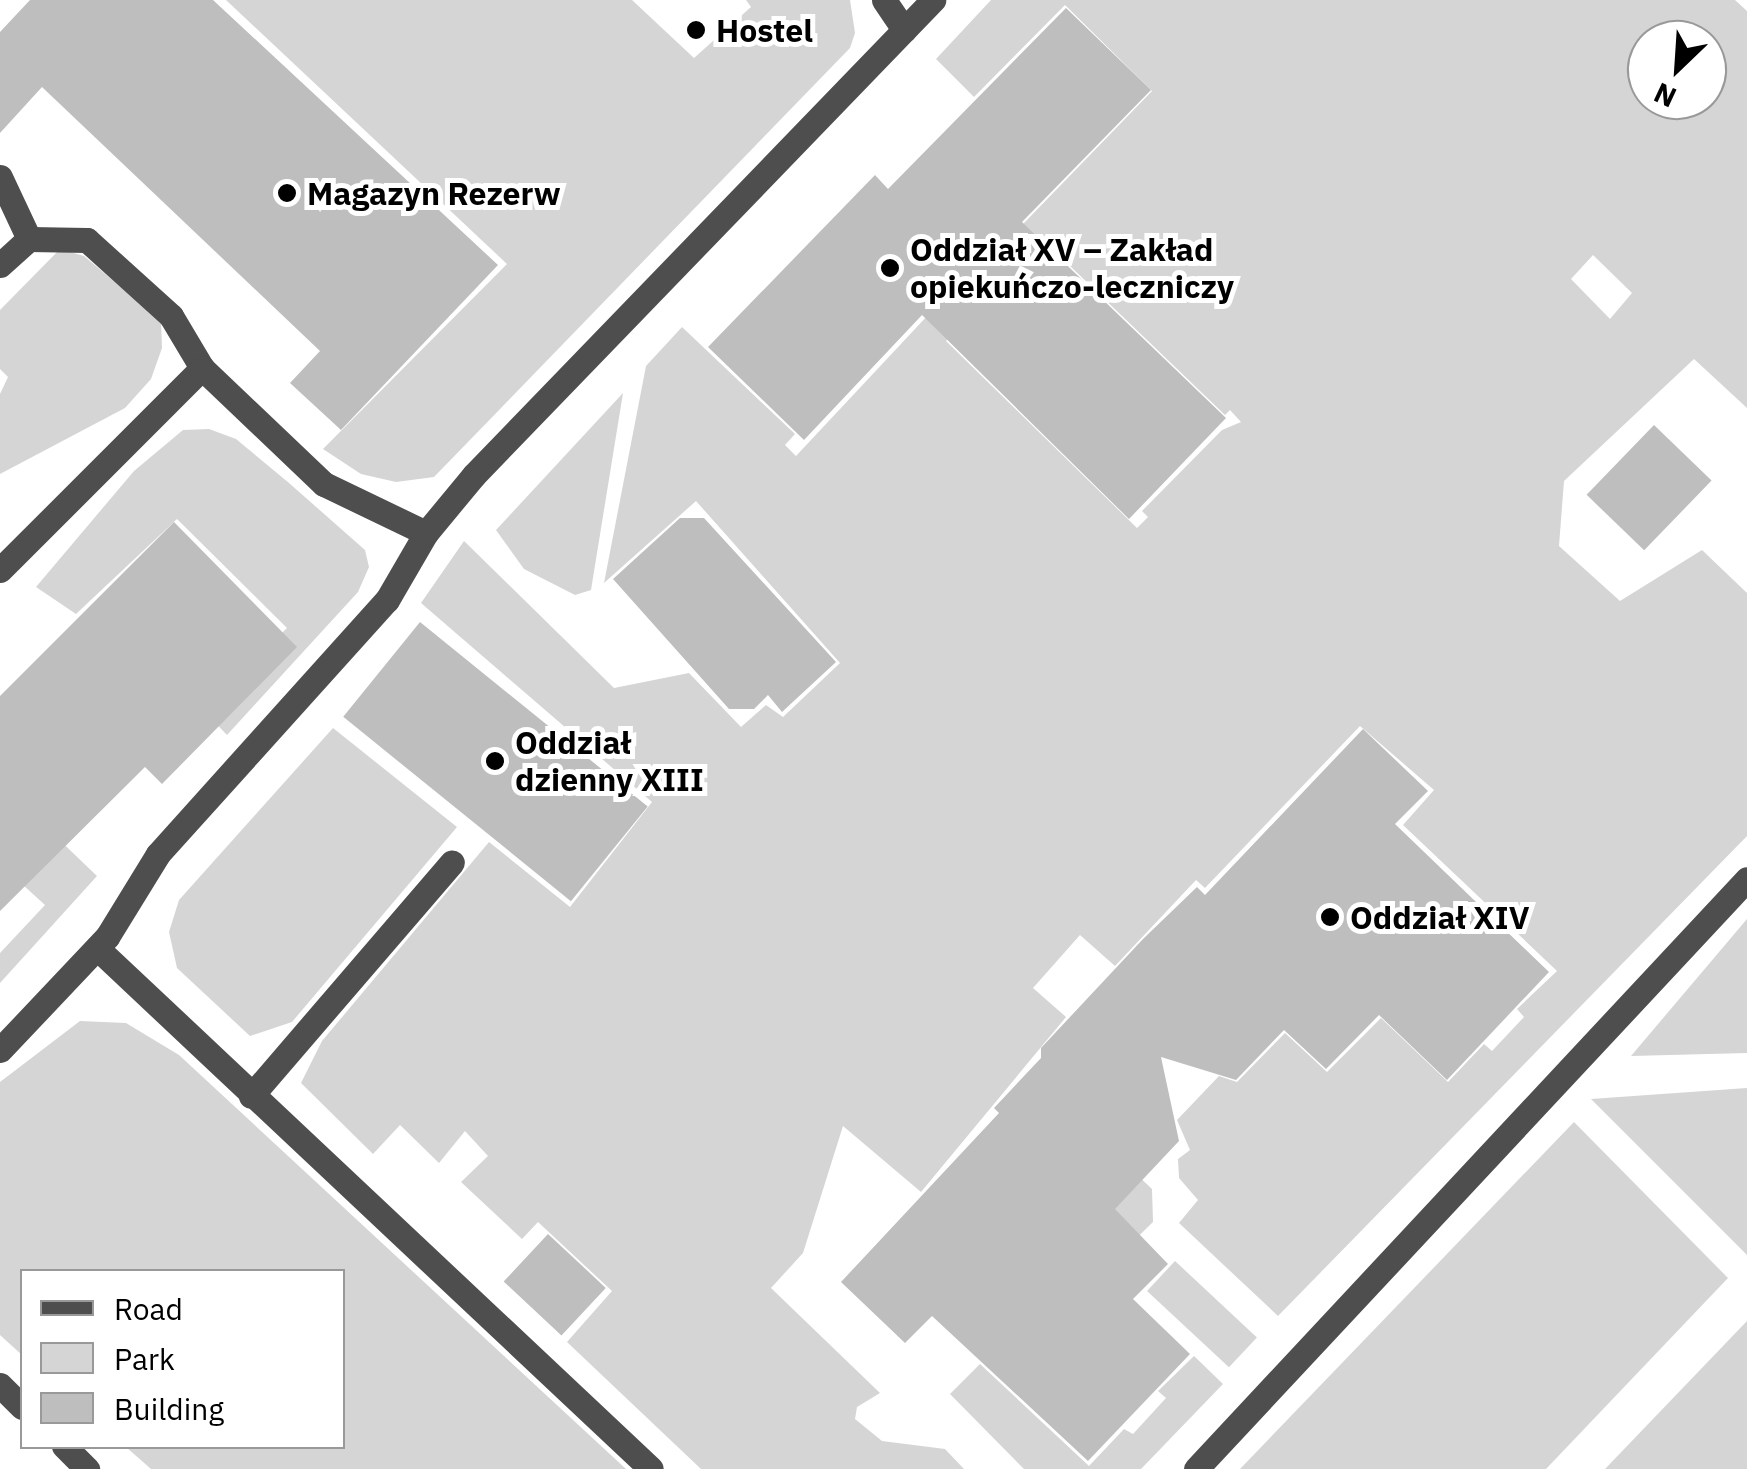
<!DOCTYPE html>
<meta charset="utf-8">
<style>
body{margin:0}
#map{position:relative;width:1747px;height:1469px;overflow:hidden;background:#fff;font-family:"IBM Plex Sans",sans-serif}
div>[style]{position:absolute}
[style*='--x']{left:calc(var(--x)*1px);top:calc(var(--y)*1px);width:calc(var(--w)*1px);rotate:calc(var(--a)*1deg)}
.green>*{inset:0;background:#d5d5d5;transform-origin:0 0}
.building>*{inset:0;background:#bebebe;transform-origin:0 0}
.minor>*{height:25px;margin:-12.5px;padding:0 12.5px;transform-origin:12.5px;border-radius:12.5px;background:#4e4e4e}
.dots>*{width:28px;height:28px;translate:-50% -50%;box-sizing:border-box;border:5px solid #fff;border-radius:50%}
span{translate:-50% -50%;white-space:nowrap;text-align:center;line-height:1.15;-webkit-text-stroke:10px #fff;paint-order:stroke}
.poi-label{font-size:32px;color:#000;font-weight:700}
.left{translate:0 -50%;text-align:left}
.legend{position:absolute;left:20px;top:1269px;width:325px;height:180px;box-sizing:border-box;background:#fff;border:2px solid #999;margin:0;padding:12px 18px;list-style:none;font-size:30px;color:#000}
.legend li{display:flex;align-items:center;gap:20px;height:50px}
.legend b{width:50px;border:2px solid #999}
.north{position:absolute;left:1627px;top:20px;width:100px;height:100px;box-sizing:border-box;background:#fff;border:2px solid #999;border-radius:50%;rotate:205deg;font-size:28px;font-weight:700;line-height:40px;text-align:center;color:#000}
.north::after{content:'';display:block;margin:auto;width:35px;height:45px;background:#000;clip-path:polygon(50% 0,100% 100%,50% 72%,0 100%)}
</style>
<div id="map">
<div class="green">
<div style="clip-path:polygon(226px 0,632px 0,694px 58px,751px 7px,746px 0,850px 0,855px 33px,850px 48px,434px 477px,396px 482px,361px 474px,323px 449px,507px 264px)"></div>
<div style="clip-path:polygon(evenodd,991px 0,1735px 0,1747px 11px,1747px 408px,1694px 359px,1564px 481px,1559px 546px,1620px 601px,1702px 550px,1747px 593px,1747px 836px,1278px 1316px,1179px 1223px,1198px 1200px,1179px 1178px,1178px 1159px,1190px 1150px,1177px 1120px,1219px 1076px,1237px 1082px,1285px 1033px,1327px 1072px,1381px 1018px,1448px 1082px,1484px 1044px,1492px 1051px,1524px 1017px,1517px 1009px,1557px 971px,1403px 825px,1434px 790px,1360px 726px,1205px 888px,1196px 880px,1115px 966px,1080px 935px,1033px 988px,1066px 1017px,921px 1192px,843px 1126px,803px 1253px,771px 1288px,880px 1393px,857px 1407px,855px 1419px,882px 1441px,945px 1449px,964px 1469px,701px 1469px,567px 1342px,612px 1291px,538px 1222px,522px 1239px,461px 1182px,488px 1156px,465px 1131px,439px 1163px,400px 1125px,373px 1154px,301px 1083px,322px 1041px,489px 842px,570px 907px,652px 802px,421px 603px,464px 541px,614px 688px,689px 673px,741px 727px,766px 705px,783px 717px,840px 663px,696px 501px,604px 583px,646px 366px,682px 327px,795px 434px,785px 445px,796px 456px,959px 282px,980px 302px,946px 341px,1137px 528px,1148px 517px,1142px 511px,1222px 430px,1241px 422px,1230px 410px,1225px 415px,1043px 240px,1008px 276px,990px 258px,1152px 91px,1065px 5px,974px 97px,936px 59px,991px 0,1647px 40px,1707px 40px,1707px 100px,1647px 100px,1647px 40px,991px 0,1593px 255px,1632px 293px,1610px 319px,1571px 279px,1593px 255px)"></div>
<div style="clip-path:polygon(60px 249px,84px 256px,161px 321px,162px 348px,151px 379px,125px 408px,0 474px,0 394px,8px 377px,0 369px,0 310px)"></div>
<div style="clip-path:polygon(623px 393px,591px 590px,575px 595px,524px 569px,496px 530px)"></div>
<div style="clip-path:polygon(209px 429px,236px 439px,289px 483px,365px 550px,369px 567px,358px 592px,227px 735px,203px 710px,287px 628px,177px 519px,76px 614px,36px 587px,134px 471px,183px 430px)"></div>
<div style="clip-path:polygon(333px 728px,457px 827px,292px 1022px,250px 1036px,177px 968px,169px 932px,179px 900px)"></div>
<div style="clip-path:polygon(0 783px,97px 876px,0 983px,0 953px,45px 905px,0 864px)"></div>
<div style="clip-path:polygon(1747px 919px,1747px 1053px,1631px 1056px)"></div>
<div style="clip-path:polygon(80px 1021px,126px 1023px,179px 1055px,626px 1469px,151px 1469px,126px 1447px,342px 1446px,342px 1272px,22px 1272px,22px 1355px,0 1335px,0 1082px)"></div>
<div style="clip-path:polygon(1747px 1088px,1747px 1255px,1591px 1099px)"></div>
<div style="clip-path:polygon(1574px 1122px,1728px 1278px,1546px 1469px,1240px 1469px)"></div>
<div style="clip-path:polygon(1131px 1169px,1152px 1189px,1153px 1222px,1106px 1268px,1069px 1232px)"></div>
<div style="left:1175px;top:1261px;width:112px;height:41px;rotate:43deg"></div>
<div style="clip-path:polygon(1747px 1321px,1747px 1469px,1605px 1469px)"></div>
<div style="clip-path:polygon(1194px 1356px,1223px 1384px,1141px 1469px,1024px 1469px,950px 1394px,980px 1364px,1089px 1466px,1124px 1429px,1133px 1434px,1166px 1398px,1158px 1391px)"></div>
</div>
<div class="building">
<div style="clip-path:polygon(30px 0,213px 0,498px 265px,341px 430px,290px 383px,320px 351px,42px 87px,0 133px,0 32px)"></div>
<div style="clip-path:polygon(1066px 8px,1151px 90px,1022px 222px,1226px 418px,1129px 519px,922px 315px,804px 440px,708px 347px,875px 175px,888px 189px)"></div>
<div style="left:1654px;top:425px;width:80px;height:97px;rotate:44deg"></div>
<div style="clip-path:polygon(680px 518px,704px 518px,836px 662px,782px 712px,768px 695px,754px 709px,729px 709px,613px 579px)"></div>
<div style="clip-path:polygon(174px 522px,297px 647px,162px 784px,145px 767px,0 911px,0 696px)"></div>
<div style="left:420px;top:622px;width:293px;height:122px;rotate:39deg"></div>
<div style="clip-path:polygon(1363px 729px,1428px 791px,1395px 824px,1549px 972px,1447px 1080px,1379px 1015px,1326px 1069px,1284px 1030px,1236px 1080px,1161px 1057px,1179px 1141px,1115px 1209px,1168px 1264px,1133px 1299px,1190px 1354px,1088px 1461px,932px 1316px,905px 1343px,841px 1282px,999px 1113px,994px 1108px,1041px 1058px,1041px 1048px,1143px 939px,1197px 887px,1205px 895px)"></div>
<div style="left:548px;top:1234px;width:79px;height:65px;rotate:43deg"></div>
</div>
<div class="minor">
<div style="--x:884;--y:0;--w:36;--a:56"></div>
<div style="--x:0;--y:177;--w:68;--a:64.9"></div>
<div style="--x:0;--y:265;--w:39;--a:-42"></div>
<div style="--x:29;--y:239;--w:58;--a:1"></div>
<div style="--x:87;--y:240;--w:113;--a:42.1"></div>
<div style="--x:171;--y:316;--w:61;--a:59.2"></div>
<div style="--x:0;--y:570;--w:286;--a:-45"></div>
<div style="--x:202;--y:368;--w:168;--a:43.6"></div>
<div style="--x:324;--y:484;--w:113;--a:25.7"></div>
<div style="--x:97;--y:948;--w:760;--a:43.24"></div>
<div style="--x:0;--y:1050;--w:156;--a:-46.6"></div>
<div style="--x:107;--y:937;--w:97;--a:-58.4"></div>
<div style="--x:158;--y:854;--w:342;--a:-48"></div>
<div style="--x:387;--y:600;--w:78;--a:-59.8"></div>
<div style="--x:426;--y:533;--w:75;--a:-50.4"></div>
<div style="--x:474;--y:475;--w:661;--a:-45.98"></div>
<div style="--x:251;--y:1096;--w:308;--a:-49.3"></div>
<div style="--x:0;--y:1385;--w:31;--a:45"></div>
<div style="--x:64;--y:1446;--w:33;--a:45"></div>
<div style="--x:1196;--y:1469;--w:807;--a:-46.96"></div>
</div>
<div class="dots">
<div style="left:696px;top:30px;background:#000"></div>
<div style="left:287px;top:193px;background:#000"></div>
<div style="left:890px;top:268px;background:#000"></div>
<div style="left:495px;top:761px;background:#000"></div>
<div style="left:1330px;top:917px;background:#000"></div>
</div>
<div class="poi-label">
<span class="left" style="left:716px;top:30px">Hostel</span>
<span class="left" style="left:307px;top:193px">Magazyn Rezerw</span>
<span class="left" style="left:910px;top:268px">Oddział XV – Zakład<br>opiekuńczo-leczniczy</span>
<span class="left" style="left:515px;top:761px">Oddział<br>dzienny XIII</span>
<span class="left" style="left:1350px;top:917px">Oddział XIV</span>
</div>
<ul class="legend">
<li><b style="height:12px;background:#4e4e4e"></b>Road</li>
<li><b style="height:28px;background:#d5d5d5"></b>Park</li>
<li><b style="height:28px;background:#bebebe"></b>Building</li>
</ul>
<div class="north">N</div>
</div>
